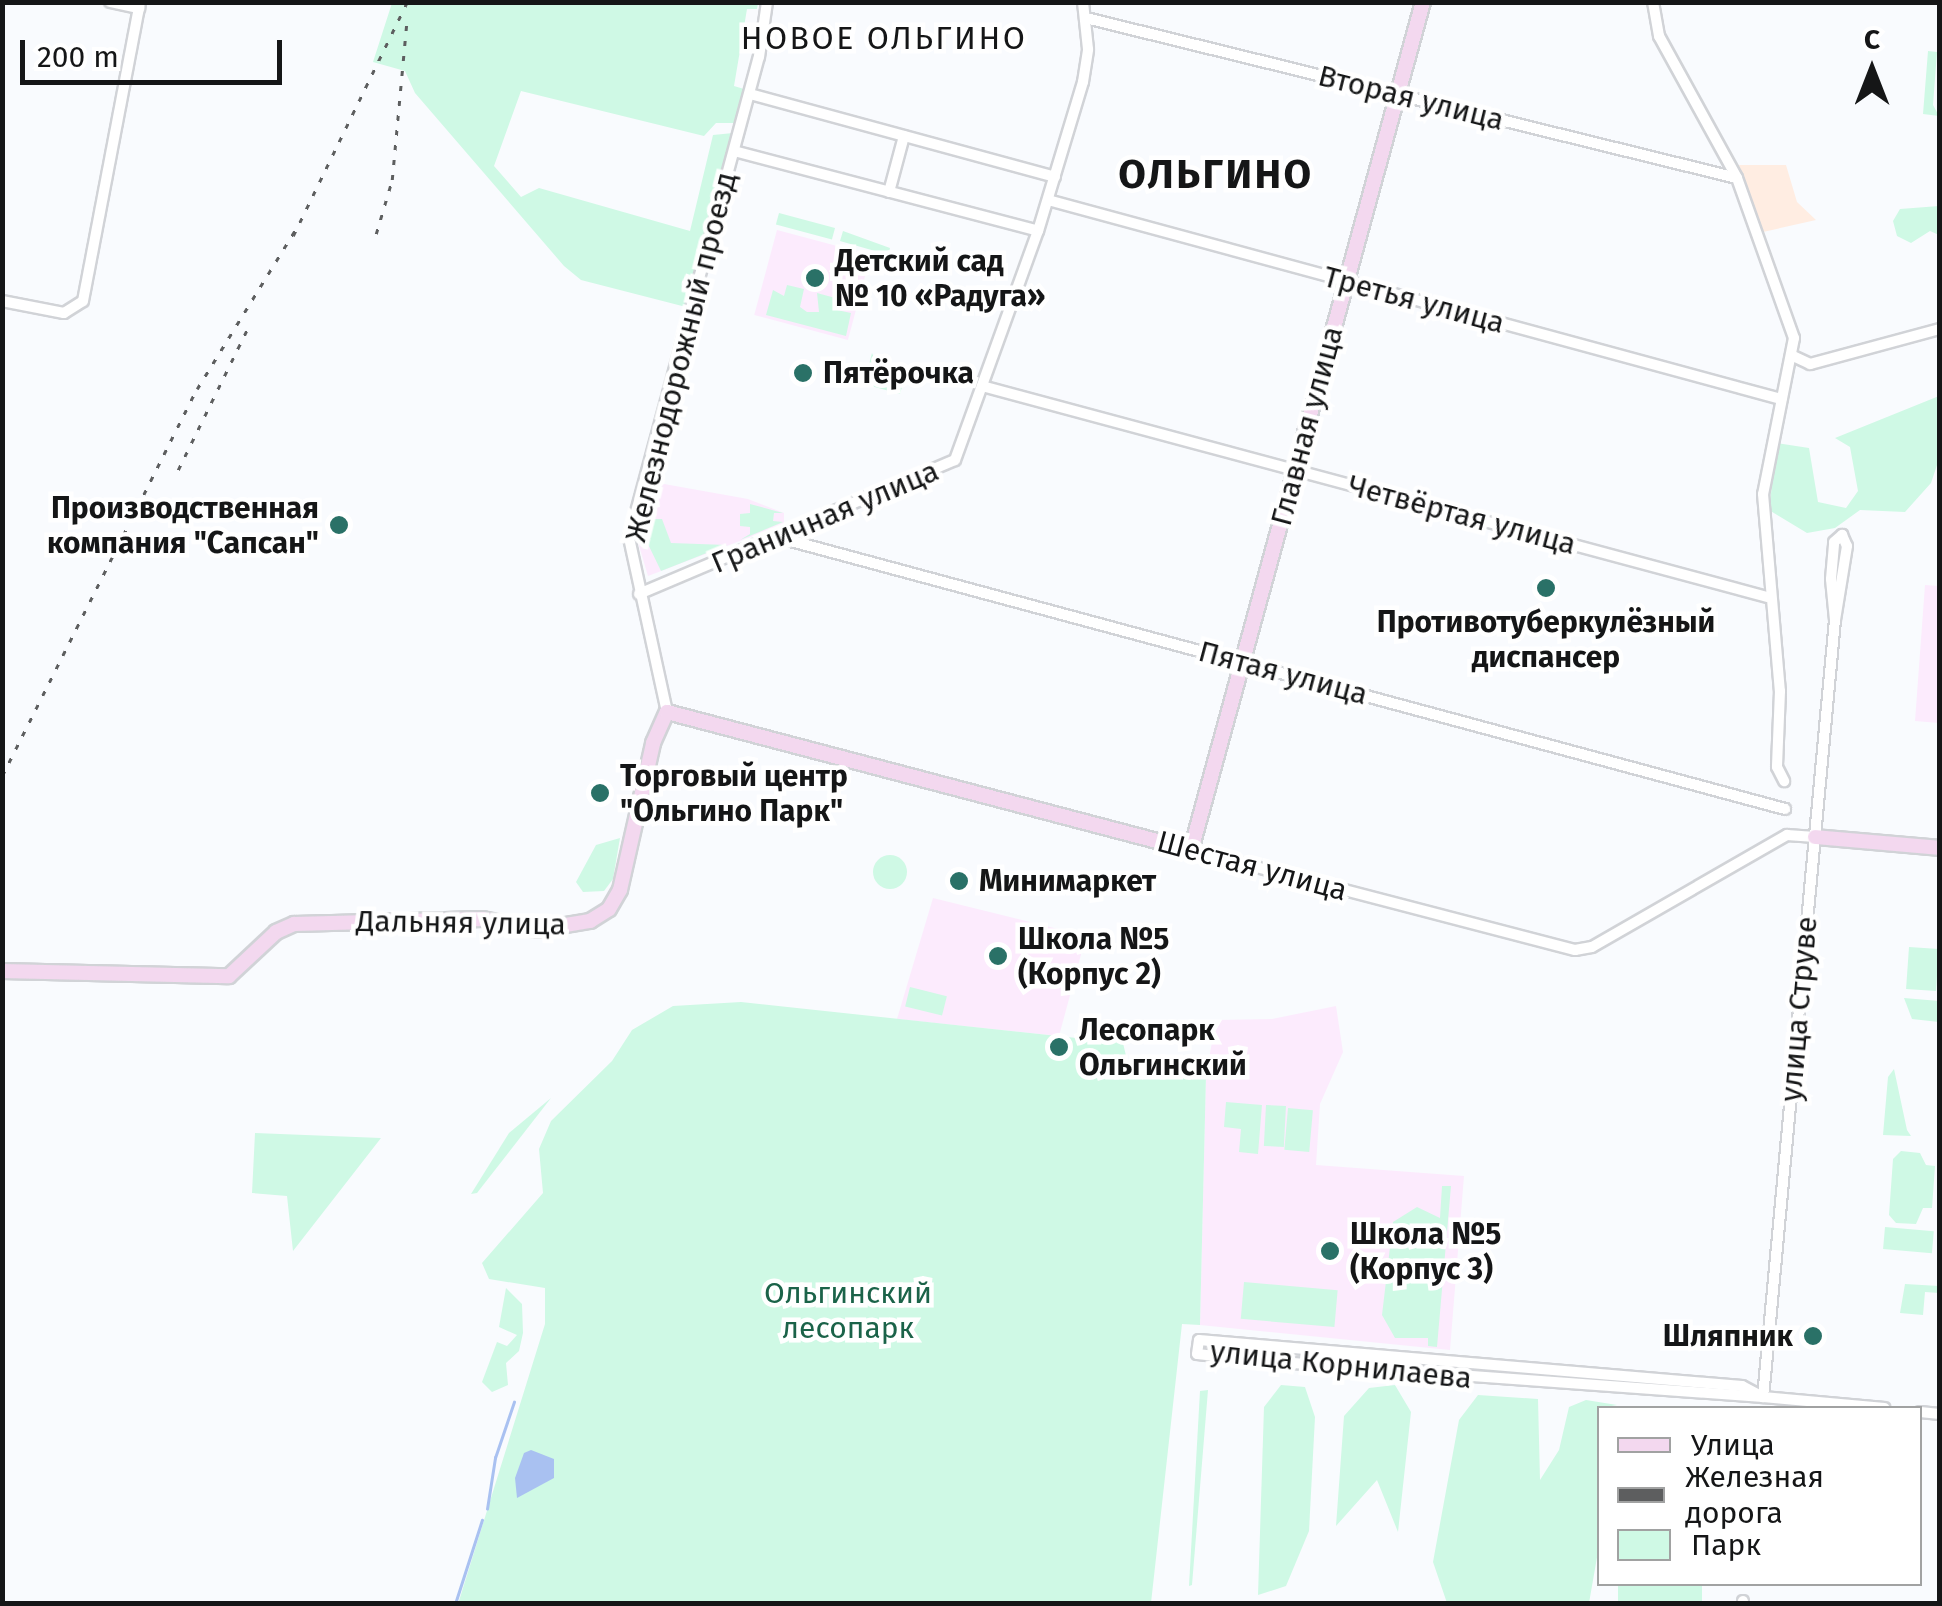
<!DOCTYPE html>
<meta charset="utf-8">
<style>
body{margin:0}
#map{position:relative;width:1942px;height:1606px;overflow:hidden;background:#f9fbfe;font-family:"Fira Sans",sans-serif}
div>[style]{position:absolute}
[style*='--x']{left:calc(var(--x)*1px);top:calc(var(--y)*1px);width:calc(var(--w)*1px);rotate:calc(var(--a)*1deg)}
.commercial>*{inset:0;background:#ffede2}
.education>*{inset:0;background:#fcebfd;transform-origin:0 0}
.green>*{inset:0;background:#cff9e5;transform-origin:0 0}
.round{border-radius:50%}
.water>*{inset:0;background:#a9c1f1}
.stream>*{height:2.5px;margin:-1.25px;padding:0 1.25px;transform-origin:1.25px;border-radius:1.25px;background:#a9c1f1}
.roads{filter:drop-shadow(2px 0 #d1d3d7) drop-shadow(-2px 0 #d1d3d7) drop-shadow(0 2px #d1d3d7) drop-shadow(0 -2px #d1d3d7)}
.street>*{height:10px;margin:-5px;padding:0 5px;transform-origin:5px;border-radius:5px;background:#fff}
.secondary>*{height:14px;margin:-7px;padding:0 7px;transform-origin:7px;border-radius:7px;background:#f3d8ef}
.rail>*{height:2.5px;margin-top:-1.25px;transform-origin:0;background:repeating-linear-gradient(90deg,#5d5e5f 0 5px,transparent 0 15px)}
.dots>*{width:28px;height:28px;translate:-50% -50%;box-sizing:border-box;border:5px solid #fff;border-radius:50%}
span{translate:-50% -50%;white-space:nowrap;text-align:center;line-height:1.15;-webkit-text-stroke:9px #fff;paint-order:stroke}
.street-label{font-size:30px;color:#151617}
.poi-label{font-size:30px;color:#151617;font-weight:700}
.left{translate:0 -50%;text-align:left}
.right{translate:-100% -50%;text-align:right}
.park-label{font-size:30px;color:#1b6349}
.neighbourhood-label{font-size:32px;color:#151617;letter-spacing:2.5px}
.district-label{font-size:40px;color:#151617;font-weight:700;letter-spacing:2.5px}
.frame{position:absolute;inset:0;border:5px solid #151617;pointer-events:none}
.legend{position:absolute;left:1597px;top:1406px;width:325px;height:180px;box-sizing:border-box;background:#fff;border:2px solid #a1a2a2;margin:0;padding:12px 18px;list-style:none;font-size:30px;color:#151617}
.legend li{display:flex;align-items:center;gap:20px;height:50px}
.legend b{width:50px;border:2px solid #a1a2a2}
.north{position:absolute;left:1822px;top:20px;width:100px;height:100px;-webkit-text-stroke:8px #fff;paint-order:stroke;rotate:0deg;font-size:28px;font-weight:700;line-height:40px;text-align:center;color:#151617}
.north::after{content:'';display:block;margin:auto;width:35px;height:45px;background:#151617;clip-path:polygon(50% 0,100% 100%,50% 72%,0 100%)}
.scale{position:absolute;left:20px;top:40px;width:262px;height:45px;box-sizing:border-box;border:5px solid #151617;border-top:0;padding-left:12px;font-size:30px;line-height:35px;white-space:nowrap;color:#151617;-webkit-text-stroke:8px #fff;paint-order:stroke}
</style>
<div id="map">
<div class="commercial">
<i style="clip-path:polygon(1739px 165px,1786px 165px,1797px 202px,1816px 220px,1763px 232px)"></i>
</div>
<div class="education">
<i style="left:777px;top:230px;width:97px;height:88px;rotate:15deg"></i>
<i style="clip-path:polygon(653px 482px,748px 499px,784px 513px,784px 524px,648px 576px,637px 539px)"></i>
<i style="clip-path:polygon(1925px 585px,1939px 586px,1939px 723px,1915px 721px)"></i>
<i style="clip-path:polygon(933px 898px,1086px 936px,1059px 1036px,897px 1019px)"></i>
<i style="clip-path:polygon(1336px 1006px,1343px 1052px,1320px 1104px,1316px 1165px,1464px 1176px,1450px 1350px,1200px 1325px,1206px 1075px,1216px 1020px,1272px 1019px)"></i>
</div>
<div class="green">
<i style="clip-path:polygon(392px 3px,758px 3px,757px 9px,747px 9px,734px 86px,744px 89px,735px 123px,716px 123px,704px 136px,521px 91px,494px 166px,521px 197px,539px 188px,690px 231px,713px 135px,733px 133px,686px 307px,581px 280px,564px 266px,415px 93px,405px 71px,373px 62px)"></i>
<i style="clip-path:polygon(1928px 51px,1937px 52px,1933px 105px,1939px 116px,1923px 114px)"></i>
<i style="clip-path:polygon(1939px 206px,1939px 235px,1930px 231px,1911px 243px,1897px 236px,1893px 221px,1900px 209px)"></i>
<i style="left:779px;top:213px;width:58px;height:12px;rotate:15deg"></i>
<i style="clip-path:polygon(843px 231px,890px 248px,885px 270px,872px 267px,875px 251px,840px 241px)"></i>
<i style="clip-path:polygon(787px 285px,804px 289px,800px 307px,807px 312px,819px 312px,817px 293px,839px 299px,837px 310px,851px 313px,846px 336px,766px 315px,773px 290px,784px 296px)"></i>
<i style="clip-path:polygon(872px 353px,882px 377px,905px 376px,900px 394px,864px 384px)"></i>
<i style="clip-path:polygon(1939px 396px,1939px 459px,1931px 483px,1905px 512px,1860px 510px,1835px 528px,1807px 533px,1769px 510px,1777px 443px,1809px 448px,1818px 502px,1846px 508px,1858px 491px,1850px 447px,1835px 438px)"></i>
<i style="clip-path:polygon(750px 504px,783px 513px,774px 513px,773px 521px,783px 522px,740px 540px,750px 534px,750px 527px,740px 526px,740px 514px,750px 513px)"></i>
<i style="clip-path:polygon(649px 519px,662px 519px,671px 543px,727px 545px,661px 571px,646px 540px)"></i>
<i style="clip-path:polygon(620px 838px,613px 879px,604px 891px,583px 892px,576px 882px,596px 845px)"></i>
<i class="round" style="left:873px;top:855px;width:34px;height:34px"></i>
<i style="left:1909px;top:947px;width:30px;height:42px;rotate:4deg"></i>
<i style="left:910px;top:987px;width:38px;height:20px;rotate:14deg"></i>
<i style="clip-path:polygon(1904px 998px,1939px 1001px,1939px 1022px,1912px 1019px)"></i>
<i style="clip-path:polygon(741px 1002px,1123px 1043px,1131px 1077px,1206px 1075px,1200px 1325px,1182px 1324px,1151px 1603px,458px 1604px,545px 1324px,545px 1288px,489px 1279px,482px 1263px,543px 1193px,539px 1149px,551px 1121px,612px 1061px,632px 1030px,673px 1006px)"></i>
<i style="clip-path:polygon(1894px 1069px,1907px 1130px,1911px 1136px,1883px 1135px,1888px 1077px)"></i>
<i style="clip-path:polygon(551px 1098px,477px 1193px,471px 1194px,509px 1133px)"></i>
<i style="clip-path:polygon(1226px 1102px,1262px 1105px,1258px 1154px,1239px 1152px,1241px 1129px,1224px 1127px)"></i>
<i style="left:1266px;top:1105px;width:20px;height:41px;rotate:3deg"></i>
<i style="left:1288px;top:1108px;width:25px;height:42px;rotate:5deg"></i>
<i style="clip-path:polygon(255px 1133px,381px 1138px,293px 1251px,287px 1196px,252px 1193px)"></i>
<i style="clip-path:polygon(1901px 1151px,1920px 1153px,1926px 1165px,1935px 1166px,1932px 1208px,1923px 1208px,1916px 1224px,1896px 1223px,1889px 1215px,1893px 1159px)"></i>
<i style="clip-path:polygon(1442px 1186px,1451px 1186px,1437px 1347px,1428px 1346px,1428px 1338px,1395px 1338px,1382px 1315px,1393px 1222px,1417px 1207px,1440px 1218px)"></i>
<i style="left:1885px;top:1227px;width:49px;height:22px;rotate:5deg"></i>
<i style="left:1244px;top:1282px;width:94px;height:37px;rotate:5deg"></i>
<i style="clip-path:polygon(1905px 1284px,1939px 1286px,1939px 1293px,1925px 1292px,1923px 1315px,1900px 1313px)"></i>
<i style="clip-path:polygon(506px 1288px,522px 1304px,523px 1333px,519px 1351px,506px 1363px,508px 1385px,492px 1392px,482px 1382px,497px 1342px,507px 1346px,517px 1335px,499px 1327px)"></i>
<i style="clip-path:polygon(1281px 1385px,1305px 1387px,1315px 1417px,1309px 1531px,1286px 1586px,1258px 1595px,1264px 1407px)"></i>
<i style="clip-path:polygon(1395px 1385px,1411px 1412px,1398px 1532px,1377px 1480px,1336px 1526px,1344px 1416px,1369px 1388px)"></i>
<i style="clip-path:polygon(1208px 1390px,1192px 1585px,1189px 1586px,1200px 1391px)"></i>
<i style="clip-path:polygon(1478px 1395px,1538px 1399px,1540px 1480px,1559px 1450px,1569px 1407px,1586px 1400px,1617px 1405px,1600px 1408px,1599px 1546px,1589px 1603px,1447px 1603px,1433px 1562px,1459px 1420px)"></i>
<i style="left:1618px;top:1584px;width:84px;height:20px"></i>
</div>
<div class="water">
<i style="clip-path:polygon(531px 1450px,554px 1459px,554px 1478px,517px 1498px,515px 1478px,524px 1453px)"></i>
</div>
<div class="stream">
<i style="--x:487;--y:1509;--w:52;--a:-81.1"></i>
<i style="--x:495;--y:1458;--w:59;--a:-71.3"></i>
<i style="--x:455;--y:1604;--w:88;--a:-72.2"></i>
</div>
<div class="roads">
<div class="street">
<i style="--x:110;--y:2;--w:30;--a:12"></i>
<i style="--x:1653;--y:2;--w:35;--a:80"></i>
<i style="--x:1659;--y:36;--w:162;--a:61.2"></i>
<i style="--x:1737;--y:178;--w:170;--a:70.4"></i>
<i style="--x:1794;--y:338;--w:159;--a:101.2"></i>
<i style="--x:1763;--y:494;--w:198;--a:85.1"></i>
<i style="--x:1780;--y:691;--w:76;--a:92.3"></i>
<i style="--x:1777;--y:767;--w:16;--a:63"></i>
<i style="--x:1086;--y:18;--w:670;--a:13.81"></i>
<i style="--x:750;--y:94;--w:316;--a:15.2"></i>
<i style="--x:734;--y:151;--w:314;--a:14.7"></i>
<i style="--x:889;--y:192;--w:58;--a:-75"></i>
<i style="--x:1048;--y:200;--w:760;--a:15.19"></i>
<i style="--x:2;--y:301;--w:63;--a:11"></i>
<i style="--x:64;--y:313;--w:22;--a:-32"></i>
<i style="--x:83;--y:301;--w:304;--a:-79.2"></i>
<i style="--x:1793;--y:356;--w:19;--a:25"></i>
<i style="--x:1810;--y:364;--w:135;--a:-15.1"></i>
<i style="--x:982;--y:386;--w:813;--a:15.04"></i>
<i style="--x:1842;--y:535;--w:12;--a:66"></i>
<i style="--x:1847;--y:546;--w:75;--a:99.2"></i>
<i style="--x:1835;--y:620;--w:41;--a:-95.6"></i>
<i style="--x:1831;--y:579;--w:37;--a:-85"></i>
<i style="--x:1834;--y:542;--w:11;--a:-41"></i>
<i style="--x:780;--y:538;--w:1041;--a:15.09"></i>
<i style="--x:639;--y:594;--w:343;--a:-23"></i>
<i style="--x:955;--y:460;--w:244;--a:-70.1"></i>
<i style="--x:1038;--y:231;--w:156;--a:-73.2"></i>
<i style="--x:1083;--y:82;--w:33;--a:-81"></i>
<i style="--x:1088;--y:49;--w:47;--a:-96.1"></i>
<i style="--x:1835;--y:620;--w:780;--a:95.29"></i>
<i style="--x:1763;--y:1397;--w:122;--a:5.2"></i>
<i style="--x:667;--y:712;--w:178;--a:-102.3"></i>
<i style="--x:629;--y:538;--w:498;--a:-74.9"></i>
<i style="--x:759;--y:57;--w:56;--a:-81.7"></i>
<i style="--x:1191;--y:850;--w:397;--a:14.6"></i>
<i style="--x:1575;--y:950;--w:17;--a:-10"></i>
<i style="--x:1592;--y:947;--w:225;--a:-29.9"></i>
<i style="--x:1787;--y:835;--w:28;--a:4"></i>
<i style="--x:1199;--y:1340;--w:545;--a:4.84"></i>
<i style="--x:1742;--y:1386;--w:24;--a:28"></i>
<i style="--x:1763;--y:1397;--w:513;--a:-175.87"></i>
<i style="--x:1251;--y:1360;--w:54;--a:-173.7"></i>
<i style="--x:1197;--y:1354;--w:14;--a:-82"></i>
<i style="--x:1920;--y:1412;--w:20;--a:6"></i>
<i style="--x:1743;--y:1604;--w:3;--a:-90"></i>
</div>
<div class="secondary">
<i style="--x:1815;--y:837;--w:125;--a:5"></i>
<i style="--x:2;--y:971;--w:227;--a:1.3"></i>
<i style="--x:229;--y:976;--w:64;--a:-43.1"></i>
<i style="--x:276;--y:932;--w:20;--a:-24"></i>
<i style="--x:294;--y:924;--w:189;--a:-1.5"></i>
<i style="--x:483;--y:919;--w:54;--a:11.7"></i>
<i style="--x:536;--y:930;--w:55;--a:-9.5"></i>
<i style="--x:590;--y:921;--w:22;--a:-32"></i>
<i style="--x:609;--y:909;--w:22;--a:-60"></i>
<i style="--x:620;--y:890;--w:151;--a:-77.3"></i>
<i style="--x:653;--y:743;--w:34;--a:-66"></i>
<i style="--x:667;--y:712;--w:542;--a:14.75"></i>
<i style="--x:1191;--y:850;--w:879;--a:-74.7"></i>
</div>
</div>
<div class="rail">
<i style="--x:376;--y:234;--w:56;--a:-73.5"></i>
<i style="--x:392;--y:180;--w:163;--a:-84.7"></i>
<i style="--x:293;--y:236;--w:260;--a:-64"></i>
<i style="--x:178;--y:470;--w:161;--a:-63.8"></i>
<i style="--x:2;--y:776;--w:433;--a:-63.3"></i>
<i style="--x:197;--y:389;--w:194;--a:-58.3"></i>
</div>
<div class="dots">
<i style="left:815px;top:278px;background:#2a7167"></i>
<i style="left:803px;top:373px;background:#2a7167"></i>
<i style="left:339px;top:525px;background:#2a7167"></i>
<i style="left:1546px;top:588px;background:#2a7167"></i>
<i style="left:600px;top:793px;background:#2a7167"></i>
<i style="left:959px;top:881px;background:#2a7167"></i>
<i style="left:998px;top:956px;background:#2a7167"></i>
<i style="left:1059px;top:1047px;background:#2a7167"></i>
<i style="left:1330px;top:1251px;background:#2a7167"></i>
<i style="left:1813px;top:1336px;background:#2a7167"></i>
</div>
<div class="street-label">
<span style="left:1411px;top:98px;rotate:14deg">Вторая улица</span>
<span style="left:1414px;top:300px;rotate:15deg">Третья улица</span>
<span style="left:681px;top:357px;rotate:-76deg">Железнодорожный проезд</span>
<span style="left:1307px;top:426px;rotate:-75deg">Главная улица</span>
<span style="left:1462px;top:515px;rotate:15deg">Четвёртая улица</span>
<span style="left:825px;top:517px;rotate:-23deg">Граничная улица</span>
<span style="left:1283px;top:673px;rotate:15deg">Пятая улица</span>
<span style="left:1252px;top:866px;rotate:15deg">Шестая улица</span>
<span style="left:461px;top:923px;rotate:1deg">Дальняя улица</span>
<span style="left:1799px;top:1009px;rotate:-85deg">улица Струве</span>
<span style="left:1341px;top:1365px;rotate:6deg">улица Корнилаева</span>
</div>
<div class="poi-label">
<span class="left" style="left:835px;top:278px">Детский сад<br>№ 10 «Радуга»</span>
<span class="left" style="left:823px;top:373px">Пятёрочка</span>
<span class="right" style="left:319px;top:525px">Производственная<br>компания "Сапсан"</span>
<span style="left:1546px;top:639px">Противотуберкулёзный<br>диспансер</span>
<span class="left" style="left:620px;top:793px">Торговый центр<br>"Ольгино Парк"</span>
<span class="left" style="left:979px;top:881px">Минимаркет</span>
<span class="left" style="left:1018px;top:956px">Школа №5<br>(Корпус 2)</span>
<span class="left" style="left:1079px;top:1047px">Лесопарк<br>Ольгинский</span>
<span class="left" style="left:1350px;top:1251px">Школа №5<br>(Корпус 3)</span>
<span class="right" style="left:1793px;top:1336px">Шляпник</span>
</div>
<div class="park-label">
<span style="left:848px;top:1310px">Ольгинский<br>лесопарк</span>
</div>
<div class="neighbourhood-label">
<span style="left:884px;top:38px">НОВОЕ ОЛЬГИНО</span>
</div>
<div class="district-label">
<span style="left:1216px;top:175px">ОЛЬГИНО</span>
</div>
<div class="frame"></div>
<ul class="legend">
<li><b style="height:12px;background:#f3d8ef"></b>Улица</li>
<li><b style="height:12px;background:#5d5e5f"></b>Железная дорога</li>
<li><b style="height:28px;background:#cff9e5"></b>Парк</li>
</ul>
<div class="north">С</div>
<div class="scale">200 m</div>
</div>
